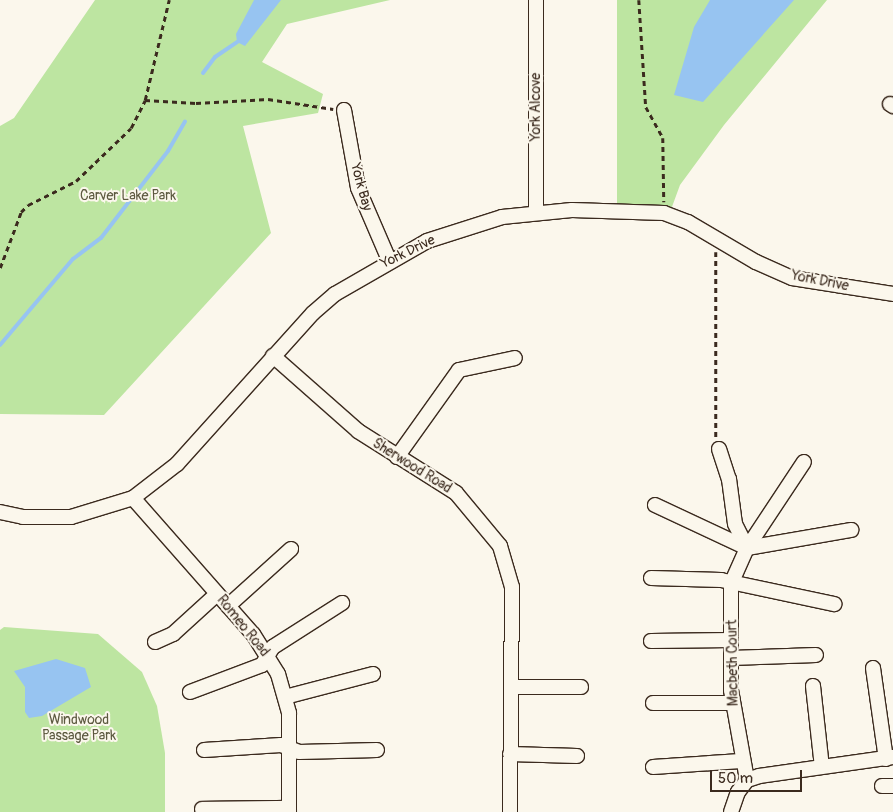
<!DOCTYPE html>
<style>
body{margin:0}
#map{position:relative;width:893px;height:812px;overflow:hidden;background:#fbf7ec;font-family:Pangolin,sans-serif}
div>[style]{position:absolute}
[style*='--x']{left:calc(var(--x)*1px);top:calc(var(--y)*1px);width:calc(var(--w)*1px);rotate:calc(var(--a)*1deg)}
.green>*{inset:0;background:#bde5a1}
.water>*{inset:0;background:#97c4f1}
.stream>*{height:4px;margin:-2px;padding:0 2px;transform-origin:2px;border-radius:2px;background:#97c4f1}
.path>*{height:2.5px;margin-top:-1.25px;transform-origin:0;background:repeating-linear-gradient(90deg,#3b2a1e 0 5px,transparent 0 9px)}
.roads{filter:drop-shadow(1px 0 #3b2a1e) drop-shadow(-1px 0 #3b2a1e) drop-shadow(0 1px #3b2a1e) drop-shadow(0 -1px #3b2a1e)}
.minor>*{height:14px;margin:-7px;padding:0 7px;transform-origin:7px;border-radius:7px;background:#fbf7ec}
span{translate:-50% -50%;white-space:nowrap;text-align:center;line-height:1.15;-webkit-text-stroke:4px #fbf7ec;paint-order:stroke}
.street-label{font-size:14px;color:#3b2a1e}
.park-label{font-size:14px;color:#5c593f}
.scale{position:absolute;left:710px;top:770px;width:92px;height:22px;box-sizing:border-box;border:2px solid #3b2a1e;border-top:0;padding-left:6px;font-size:15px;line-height:18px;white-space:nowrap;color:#3b2a1e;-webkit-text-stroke:4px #fbf7ec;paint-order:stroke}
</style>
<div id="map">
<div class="green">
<i style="clip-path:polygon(95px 0,390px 0,287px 24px,262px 62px,323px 94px,318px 113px,243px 126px,271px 233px,104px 415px,0 414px,0 126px,14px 118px)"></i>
<i style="clip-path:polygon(617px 0,827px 0,724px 125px,680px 185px,669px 215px,617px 209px)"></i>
<i style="clip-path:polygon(4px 627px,98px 634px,142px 672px,157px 706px,165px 753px,165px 812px,0 812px,0 630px)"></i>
</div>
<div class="water">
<i style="clip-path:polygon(254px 0,281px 0,245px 46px,237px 42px,236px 34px)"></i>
<i style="clip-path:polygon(710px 0,794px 0,703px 102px,674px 95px,694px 27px)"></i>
<i style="clip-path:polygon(56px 659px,85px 668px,91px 687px,42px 716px,29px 718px,25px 712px,25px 687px,14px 671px)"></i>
</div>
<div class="stream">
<i style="--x:203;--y:73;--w:20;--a:-53"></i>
<i style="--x:215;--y:57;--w:27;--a:-34"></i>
<i style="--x:0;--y:345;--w:113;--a:-49.7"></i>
<i style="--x:73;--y:259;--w:35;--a:-37"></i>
<i style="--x:101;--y:238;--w:110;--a:-52.4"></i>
<i style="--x:168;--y:151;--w:34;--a:-60"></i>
</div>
<div class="path">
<i style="--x:639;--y:0;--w:107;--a:86.3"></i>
<i style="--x:646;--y:107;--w:35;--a:61"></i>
<i style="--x:663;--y:138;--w:64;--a:89.1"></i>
<i style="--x:145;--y:100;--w:51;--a:3.4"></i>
<i style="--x:196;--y:103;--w:72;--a:-3.2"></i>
<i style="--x:268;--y:99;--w:66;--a:8.7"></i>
<i style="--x:716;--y:252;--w:186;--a:90"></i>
<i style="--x:0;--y:268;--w:60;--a:-69.4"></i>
<i style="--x:21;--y:212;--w:10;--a:-45"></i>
<i style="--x:28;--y:205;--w:54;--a:-26.6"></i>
<i style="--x:76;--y:181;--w:76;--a:-43.9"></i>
<i style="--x:131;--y:128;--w:31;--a:-63"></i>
<i style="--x:145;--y:100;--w:103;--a:-76.5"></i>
</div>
<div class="roads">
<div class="minor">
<i style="--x:890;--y:104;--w:4;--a:34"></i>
<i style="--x:344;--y:110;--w:79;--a:79.8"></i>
<i style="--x:358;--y:188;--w:78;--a:66.7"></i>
<i style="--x:536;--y:213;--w:213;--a:-90"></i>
<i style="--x:273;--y:356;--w:113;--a:41.4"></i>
<i style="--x:358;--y:431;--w:116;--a:32.3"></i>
<i style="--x:456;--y:493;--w:69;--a:50.3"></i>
<i style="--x:500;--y:546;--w:43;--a:73.7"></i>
<i style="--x:512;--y:587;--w:225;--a:90.5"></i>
<i style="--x:719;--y:449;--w:32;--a:72"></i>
<i style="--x:729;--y:479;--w:45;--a:82.4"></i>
<i style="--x:735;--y:524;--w:27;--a:63"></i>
<i style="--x:747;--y:548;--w:103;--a:-56.5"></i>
<i style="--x:397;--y:457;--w:107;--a:-54.5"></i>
<i style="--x:459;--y:370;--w:57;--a:-12.1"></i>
<i style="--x:133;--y:498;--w:181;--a:48.6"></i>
<i style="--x:253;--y:634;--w:47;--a:58"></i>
<i style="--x:278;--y:674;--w:41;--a:74.2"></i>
<i style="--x:289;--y:713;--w:99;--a:90"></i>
<i style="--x:655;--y:505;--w:102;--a:25.1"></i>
<i style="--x:747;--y:548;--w:106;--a:-9.8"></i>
<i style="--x:0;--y:512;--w:24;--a:12"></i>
<i style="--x:23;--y:517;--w:48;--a:0"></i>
<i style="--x:71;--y:517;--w:65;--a:-17"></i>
<i style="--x:133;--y:498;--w:56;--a:-37.7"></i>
<i style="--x:177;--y:464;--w:203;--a:-48"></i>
<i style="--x:313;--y:313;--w:29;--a:-41"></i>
<i style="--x:335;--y:294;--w:106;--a:-29.9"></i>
<i style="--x:427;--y:241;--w:79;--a:-17.7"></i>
<i style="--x:502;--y:217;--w:70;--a:-5.7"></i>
<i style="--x:572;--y:210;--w:92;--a:1.9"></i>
<i style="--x:664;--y:213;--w:26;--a:21"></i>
<i style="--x:688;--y:222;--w:79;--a:30.5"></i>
<i style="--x:756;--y:262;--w:39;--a:24"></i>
<i style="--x:792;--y:278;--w:102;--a:9"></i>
<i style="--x:747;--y:548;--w:39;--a:114"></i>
<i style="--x:731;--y:584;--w:106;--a:90"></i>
<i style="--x:731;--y:690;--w:91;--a:79.9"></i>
<i style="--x:651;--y:578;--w:70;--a:1.6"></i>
<i style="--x:721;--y:580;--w:116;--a:12"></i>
<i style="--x:228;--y:606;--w:85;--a:-42.1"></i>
<i style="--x:651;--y:641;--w:80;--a:-0.7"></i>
<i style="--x:155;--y:642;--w:20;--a:-24"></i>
<i style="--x:173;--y:634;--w:59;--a:-42.3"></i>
<i style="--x:731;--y:658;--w:85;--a:-2"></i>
<i style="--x:873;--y:668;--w:92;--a:81.9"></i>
<i style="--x:813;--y:686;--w:81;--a:83.7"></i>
<i style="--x:511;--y:687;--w:70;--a:0"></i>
<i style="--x:190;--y:692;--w:77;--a:-20.6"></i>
<i style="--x:262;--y:665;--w:21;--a:-59"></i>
<i style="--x:273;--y:647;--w:82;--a:-32.5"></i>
<i style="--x:285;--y:697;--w:91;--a:-14.6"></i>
<i style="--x:653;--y:703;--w:80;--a:0"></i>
<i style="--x:204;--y:750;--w:77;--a:-3.7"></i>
<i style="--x:281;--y:745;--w:19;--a:21"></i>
<i style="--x:299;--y:752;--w:78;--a:-1.5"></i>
<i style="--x:510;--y:754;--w:67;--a:1.7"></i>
<i style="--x:653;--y:767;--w:88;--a:-3.9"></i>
<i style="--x:882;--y:786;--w:11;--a:0"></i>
<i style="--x:202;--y:809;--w:87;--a:-0.7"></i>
<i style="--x:731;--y:812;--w:21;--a:-71"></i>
<i style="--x:738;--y:792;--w:15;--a:-53"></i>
<i style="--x:747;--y:780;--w:13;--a:-18"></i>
<i style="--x:759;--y:776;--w:135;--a:-8.1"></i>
</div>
</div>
<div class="street-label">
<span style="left:536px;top:107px;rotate:-90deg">York Alcove</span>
<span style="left:361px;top:187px;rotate:75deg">York Bay</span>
<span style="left:408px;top:252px;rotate:-26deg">York Drive</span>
<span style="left:820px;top:281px;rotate:11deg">York Drive</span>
<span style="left:412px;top:466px;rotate:32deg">Sherwood Road</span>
<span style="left:243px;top:626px;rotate:51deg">Romeo Road</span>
<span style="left:733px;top:663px;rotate:-91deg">Macbeth Court</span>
</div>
<div class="park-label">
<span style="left:128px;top:196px">Carver Lake Park</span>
<span style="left:79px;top:728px">Windwood<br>Passage Park</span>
</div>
<div class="scale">50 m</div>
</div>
